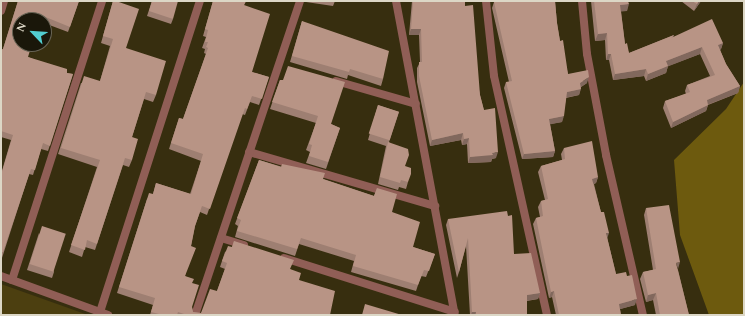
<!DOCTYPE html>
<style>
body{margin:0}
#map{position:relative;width:745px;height:316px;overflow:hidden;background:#372e0f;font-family:Spectral,serif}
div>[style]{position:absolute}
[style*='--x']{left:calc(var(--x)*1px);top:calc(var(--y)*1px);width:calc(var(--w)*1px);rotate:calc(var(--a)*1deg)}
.green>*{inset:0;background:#4c3f10}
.forest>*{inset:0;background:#6d5a0e}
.minor>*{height:8px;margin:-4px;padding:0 4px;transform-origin:4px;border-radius:4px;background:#905e56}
.tertiary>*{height:8px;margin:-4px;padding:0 4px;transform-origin:4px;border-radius:4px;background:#905e56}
.wall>*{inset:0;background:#9e7f72}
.shaded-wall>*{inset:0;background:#81685d}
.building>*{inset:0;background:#b89485;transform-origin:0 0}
span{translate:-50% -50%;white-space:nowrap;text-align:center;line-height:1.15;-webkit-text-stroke:4px #1a170a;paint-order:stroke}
.frame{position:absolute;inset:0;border:2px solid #dcd7c6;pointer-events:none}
.north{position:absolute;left:12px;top:12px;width:40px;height:40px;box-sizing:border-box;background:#1a170a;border:1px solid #686455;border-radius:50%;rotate:295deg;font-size:11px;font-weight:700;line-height:16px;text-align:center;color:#dcd7c6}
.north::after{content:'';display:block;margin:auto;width:14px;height:18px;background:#52cdd0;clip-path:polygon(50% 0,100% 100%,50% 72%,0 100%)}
</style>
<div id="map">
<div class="green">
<i style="clip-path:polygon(1px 284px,88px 315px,1px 315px)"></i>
</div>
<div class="forest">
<i style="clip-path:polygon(744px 82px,744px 315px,709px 315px,680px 235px,674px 160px,726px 109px)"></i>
</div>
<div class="minor">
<i style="--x:396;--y:1;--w:319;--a:79.4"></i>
<i style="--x:486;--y:1;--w:75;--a:83.9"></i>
<i style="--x:494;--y:76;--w:245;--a:77.5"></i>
<i style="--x:1;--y:11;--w:10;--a:-73"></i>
<i style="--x:336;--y:81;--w:83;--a:16"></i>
<i style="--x:249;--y:152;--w:194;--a:16.2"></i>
<i style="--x:221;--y:238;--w:24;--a:17"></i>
<i style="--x:284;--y:258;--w:179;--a:17.5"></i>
<i style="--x:1;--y:276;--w:114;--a:20"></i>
<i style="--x:12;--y:280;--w:293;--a:-72.1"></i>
<i style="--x:100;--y:312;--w:327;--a:-72.2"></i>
<i style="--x:195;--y:315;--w:331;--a:-71.5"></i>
</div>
<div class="tertiary">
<i style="--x:582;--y:1;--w:53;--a:84.6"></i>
<i style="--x:587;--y:54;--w:103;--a:79.3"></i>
<i style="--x:606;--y:155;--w:164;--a:77"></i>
</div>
<div class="wall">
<i style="clip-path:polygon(18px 1px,79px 1px,68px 32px,44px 23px,44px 20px,20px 20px,28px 57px,67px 73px,73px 74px,48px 151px,41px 149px,33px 175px,29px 174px,2px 258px,1px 257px,1px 174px,11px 140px,1px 137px,1px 50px,3px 49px)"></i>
<i style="clip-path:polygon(113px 1px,126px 48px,156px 95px,153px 102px,144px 99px,132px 137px,132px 160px,129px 167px,123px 165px,95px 250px,85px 247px,82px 257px,69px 252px,97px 167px,58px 154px,81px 83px,100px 81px,110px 46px,101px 43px)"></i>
<i style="clip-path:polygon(152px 1px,173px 19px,171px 24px,147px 16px)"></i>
<i style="clip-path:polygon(213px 1px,246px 1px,244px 5px,252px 72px,269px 77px,259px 105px,250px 102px,245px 115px,242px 114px,207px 215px,200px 212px,195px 226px,185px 276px,192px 283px,192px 307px,193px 312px,201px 313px,217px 291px,225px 269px,220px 267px,225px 252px,232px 247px,234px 241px,290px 269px,299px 280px,330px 315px,150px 315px,153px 305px,117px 293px,147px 199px,153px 194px,156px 183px,190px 194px,201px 161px,169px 149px,179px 118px,183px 119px,206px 54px,204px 53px,205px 49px,202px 48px,206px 37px,203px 36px)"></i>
<i style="clip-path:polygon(307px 1px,335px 1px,333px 6px,306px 2px)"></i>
<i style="clip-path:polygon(412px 1px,461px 1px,480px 95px,496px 158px,492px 159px,491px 162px,468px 163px,467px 144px,462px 145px,461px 140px,430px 146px,417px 82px,417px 68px,420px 62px,419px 35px,409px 35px)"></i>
<i style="clip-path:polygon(496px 1px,555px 1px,557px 23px,560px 41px,568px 74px,587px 83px,581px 87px,579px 95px,566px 98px,562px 122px,550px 124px,555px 151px,553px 157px,522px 159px,504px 88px,506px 82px,509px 82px,492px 8px,494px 2px)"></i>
<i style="clip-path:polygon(591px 1px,628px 1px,627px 11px,621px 11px,625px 44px,629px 53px,674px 35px,673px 38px,723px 43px,721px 49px,720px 50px,726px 64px,740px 86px,738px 93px,708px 105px,706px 111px,671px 128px,663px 108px,665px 101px,686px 94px,685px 91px,687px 85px,710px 76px,700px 54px,668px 66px,666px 73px,646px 81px,644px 76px,613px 80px,609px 60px,606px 60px,605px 40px,595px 41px)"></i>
<i style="clip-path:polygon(681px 1px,701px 1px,694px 11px)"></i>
<i style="clip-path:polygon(302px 21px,383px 79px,381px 86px,348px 75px,347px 79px,290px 62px)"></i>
<i style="clip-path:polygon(280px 80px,331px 124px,340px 128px,326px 169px,306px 163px,310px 152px,306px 150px,316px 123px,270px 109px)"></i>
<i style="clip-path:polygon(378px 105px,399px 112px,389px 142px,405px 166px,408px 182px,406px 189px,399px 187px,398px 190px,378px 184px,386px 146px,368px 140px)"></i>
<i style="clip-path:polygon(564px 148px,598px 177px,596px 183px,594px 184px,616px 274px,635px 305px,620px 309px,621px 315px,556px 315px,552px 297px,549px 298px,533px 224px,536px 218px,540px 217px,538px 207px,541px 201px,545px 200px,538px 172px,541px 166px,562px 160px,561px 154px)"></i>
<i style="clip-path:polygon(259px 160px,323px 179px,374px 196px,377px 188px,392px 212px,413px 247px,435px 254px,426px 277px,421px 276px,416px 291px,351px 272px,354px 261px,299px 244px,295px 256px,235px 237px,238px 226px,235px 224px)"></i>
<i style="clip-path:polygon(646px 208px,678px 270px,689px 315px,656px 315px,653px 300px,646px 302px,640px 279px,643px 272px,653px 270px,644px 215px)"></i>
<i style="clip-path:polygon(448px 219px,514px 254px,540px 293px,538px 299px,527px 301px,527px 315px,470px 315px,466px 246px,459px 272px,457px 278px,446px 225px)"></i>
<i style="clip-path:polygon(39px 233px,54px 272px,52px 278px,27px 270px)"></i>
</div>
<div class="shaded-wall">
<i style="clip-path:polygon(699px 1px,701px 1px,694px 11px,697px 4px)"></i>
<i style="clip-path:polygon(629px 4px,627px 11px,617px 12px,620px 5px)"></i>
<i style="clip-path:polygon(411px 29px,421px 29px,419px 35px,409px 35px)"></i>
<i style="clip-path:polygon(607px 33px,605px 40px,595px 41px,598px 34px)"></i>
<i style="clip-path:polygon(723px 43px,721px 49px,716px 52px,718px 45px)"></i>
<i style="clip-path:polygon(702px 47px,700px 54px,664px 68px,666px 61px)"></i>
<i style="clip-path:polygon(608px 54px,611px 54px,609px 60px,606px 60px)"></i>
<i style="clip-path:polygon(668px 66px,666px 73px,646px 81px,648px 74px)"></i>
<i style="clip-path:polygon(646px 69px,644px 76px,613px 80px,615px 74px)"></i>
<i style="clip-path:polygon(589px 77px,587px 83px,578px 89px,580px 83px)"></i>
<i style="clip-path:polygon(740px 86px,738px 93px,704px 106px,707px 100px)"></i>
<i style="clip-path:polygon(581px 89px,579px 95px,564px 98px,567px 92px)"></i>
<i style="clip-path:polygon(708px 105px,706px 111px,671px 128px,673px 122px)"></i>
<i style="clip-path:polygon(564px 116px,562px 122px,547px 125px,549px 119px)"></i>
<i style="clip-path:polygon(463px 133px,461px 140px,430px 146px,432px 140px)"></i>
<i style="clip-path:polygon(469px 138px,467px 144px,462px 145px,464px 139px)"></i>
<i style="clip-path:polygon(555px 151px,553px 157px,522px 159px,524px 154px)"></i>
<i style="clip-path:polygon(498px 152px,496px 158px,492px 159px,491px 162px,468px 163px,470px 157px,492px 153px)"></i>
<i style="clip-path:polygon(598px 177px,596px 183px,590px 185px,592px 179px)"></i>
<i style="clip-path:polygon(606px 233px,609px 233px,607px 239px)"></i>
<i style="clip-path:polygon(680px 262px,678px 269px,676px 263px)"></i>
<i style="clip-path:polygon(554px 291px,552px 297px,549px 298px,551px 292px)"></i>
<i style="clip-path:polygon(540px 293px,538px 299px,524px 301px,527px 295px)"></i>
<i style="clip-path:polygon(656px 293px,653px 300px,646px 302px,648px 295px)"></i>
<i style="clip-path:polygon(637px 299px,635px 305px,617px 310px,619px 304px)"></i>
<i style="clip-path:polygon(472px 312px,476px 312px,475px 315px,471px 315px)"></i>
</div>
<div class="building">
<i style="clip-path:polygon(18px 1px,79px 1px,70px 27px,43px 16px,42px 20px,20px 20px,20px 44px,32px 44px,28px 57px,67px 69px,67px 73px,73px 74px,50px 146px,43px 143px,35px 170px,31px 169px,3px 252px,1px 252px,1px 175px,13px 135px,1px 131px,1px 50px,3px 49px)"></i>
<i style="clip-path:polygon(113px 1px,116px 1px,139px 9px,126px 48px,166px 61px,156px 95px,146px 92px,132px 137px,138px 139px,132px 160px,125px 158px,97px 244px,87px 240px,85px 250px,71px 245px,100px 160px,61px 148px,84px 76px,100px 81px,113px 39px,103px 36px)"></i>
<i style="clip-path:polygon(152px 1px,178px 1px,173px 19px,149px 11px)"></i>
<i style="clip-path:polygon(213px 1px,246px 1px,244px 5px,270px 14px,252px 72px,269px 77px,262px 99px,252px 96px,247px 109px,245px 108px,210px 209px,202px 206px,195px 226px,191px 246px,196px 248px,185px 276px,194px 279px,192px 283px,199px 285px,192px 307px,193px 312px,201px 313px,210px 289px,217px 291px,227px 263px,222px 261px,228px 246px,232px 247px,234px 241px,294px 260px,290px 269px,301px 273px,299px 280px,335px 291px,330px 315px,187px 315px,178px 312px,177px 315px,163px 315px,151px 312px,155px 298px,119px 287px,149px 193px,153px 194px,156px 183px,191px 194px,203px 154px,171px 143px,179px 118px,183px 119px,208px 48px,206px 47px,208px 42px,205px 42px,208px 30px,205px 29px)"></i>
<i style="clip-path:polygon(413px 1px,465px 1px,465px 6px,473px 5px,480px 95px,484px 110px,495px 108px,498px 152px,492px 153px,493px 155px,470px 157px,469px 138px,464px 139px,463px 133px,432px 140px,419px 76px,419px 62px,422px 62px,421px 29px,411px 29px)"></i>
<i style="clip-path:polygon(498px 1px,555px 1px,557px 23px,560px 41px,563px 40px,568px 74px,588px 70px,589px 77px,580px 83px,581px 89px,567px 92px,564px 116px,549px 119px,555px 151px,524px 154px,506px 82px,512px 81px,494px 2px)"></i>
<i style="clip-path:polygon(594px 1px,628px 1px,629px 4px,620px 5px,625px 44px,627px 43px,629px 53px,674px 35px,671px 38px,712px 19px,723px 43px,718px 45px,726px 64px,740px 86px,707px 100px,708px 105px,673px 122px,665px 101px,690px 92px,687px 85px,715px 75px,702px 47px,666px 61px,668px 66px,648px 74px,646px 69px,615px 74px,611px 54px,608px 54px,607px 33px,598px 34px)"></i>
<i style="clip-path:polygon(692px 1px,699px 1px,697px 4px)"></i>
<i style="clip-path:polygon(302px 21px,389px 51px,383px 79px,350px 69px,349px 72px,292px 56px)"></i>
<i style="clip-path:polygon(288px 66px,345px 82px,331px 124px,340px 128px,328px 162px,309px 156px,312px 145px,309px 144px,318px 116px,272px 102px,280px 80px,283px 80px)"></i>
<i style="left:378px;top:105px;width:22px;height:30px;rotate:18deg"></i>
<i style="clip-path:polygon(592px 141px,598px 177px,592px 179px,601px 212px,604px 212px,609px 233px,606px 233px,616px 274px,626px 272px,627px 276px,632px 275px,637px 299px,619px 304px,621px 315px,559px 315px,554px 291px,551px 292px,536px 218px,543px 216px,541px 201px,548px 199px,541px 166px,565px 159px,564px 148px)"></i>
<i style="clip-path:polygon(388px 142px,408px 149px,409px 155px,405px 166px,411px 168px,411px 174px,408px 182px,401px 180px,400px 183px,380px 177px)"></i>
<i style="clip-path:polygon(259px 160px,281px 167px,282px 164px,325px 173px,323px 179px,374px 196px,377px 188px,397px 194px,392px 212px,420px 222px,413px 247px,435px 254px,429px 271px,424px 270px,418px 285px,353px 266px,356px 255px,301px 238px,297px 249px,237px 231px,241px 220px,237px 218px)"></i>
<i style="clip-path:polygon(669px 205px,680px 262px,676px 263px,689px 315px,660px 315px,656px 293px,648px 295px,643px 272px,656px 269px,646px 208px)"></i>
<i style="clip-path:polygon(507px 211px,508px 216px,512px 215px,514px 254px,531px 253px,540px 293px,527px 295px,527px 315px,476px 315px,476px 312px,472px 312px,468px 238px,459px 272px,448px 219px)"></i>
<i style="left:42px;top:226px;width:25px;height:40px;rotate:18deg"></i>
<i style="clip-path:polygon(365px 304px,402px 315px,362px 315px)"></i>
</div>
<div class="frame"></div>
<div class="north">N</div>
</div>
